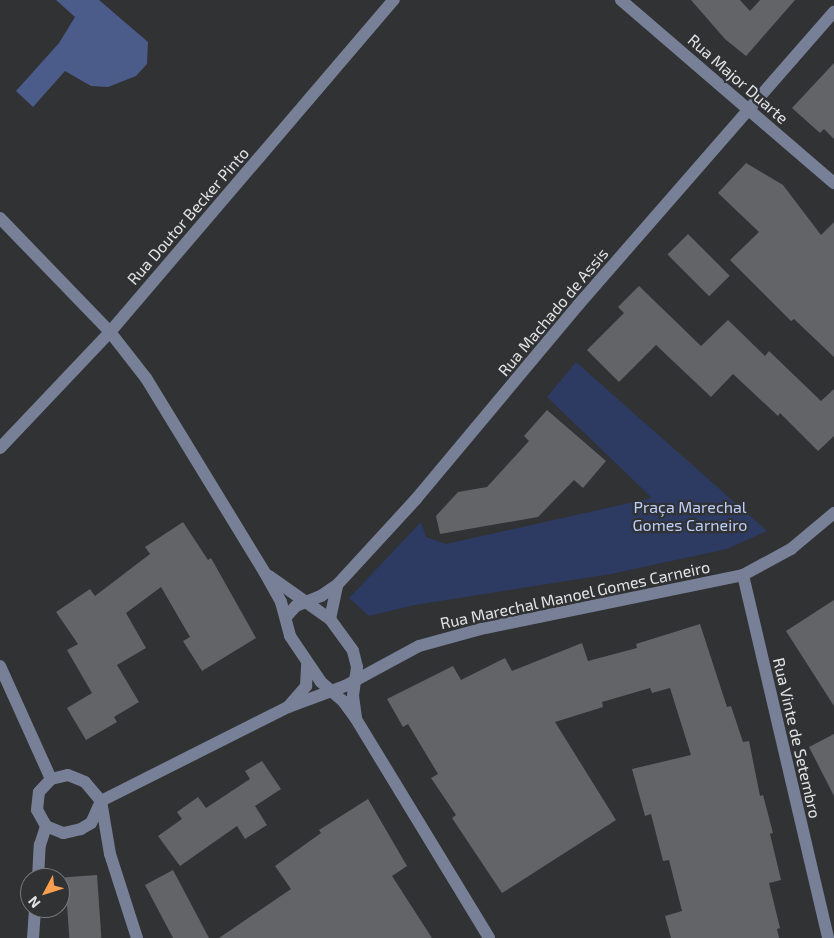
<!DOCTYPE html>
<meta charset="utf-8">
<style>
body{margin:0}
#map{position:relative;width:834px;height:938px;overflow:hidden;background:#303234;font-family:"Exo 2",sans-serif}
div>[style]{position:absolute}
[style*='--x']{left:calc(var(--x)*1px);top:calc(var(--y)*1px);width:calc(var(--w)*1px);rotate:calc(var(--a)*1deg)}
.green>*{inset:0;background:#2d3a62}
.forest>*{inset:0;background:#4c5c8a}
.building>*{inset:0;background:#636467;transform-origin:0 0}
.minor>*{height:12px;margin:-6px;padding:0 6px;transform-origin:6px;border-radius:6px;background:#788097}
span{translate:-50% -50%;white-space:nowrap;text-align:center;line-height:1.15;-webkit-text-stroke:4.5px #303234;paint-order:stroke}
.street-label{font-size:16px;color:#e4e4e6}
.park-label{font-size:16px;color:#bdcefa}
.north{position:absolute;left:20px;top:868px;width:50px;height:50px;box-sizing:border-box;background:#303234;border:1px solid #78797b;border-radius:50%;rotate:230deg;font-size:14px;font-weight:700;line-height:20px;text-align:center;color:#e4e4e6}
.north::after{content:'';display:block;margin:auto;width:18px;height:22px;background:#fa9f4f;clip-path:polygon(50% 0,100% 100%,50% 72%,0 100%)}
</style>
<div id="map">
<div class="green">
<i style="clip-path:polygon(576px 362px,767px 531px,727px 549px,611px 574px,415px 605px,369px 616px,349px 598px,421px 522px,426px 537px,446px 544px,652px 498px,547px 397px)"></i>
</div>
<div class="forest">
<i style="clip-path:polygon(56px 0,99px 0,148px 42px,147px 64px,136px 76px,108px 87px,91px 86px,65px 71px,33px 107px,16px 91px,59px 43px,75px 17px)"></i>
</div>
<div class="building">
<i style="clip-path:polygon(691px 0,740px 0,750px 11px,760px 0,795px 0,746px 56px,725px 39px)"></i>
<i style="clip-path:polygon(834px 63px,834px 139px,824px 129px,820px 133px,792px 108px)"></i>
<i style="clip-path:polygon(746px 163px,783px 185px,821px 235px,834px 222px,834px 357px,794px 319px,791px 321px,730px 260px,759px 232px,718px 193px)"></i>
<i style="left:688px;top:234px;width:59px;height:29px;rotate:45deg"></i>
<i style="clip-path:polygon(639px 286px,701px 346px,728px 320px,765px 356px,769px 351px,821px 401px,834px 389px,834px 436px,818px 451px,780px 413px,778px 416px,733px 374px,711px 397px,656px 345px,619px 382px,587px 350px,624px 313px,618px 307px)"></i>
<i style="clip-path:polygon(547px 410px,606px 461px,583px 488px,574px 480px,538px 517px,440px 534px,436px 516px,458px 492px,487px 487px,529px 441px,524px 436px)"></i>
<i style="clip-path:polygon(183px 522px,208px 560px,211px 558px,256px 638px,202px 671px,183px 641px,190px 637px,161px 587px,126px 613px,146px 648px,117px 665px,139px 702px,114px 717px,117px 722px,86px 740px,67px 708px,92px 693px,67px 650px,78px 644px,56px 612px,90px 589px,95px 596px,150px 554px,145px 547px)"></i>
<i style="clip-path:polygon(834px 600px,834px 706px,786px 631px)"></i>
<i style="clip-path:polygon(700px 624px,727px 707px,731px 706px,743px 742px,749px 741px,760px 796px,763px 795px,773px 833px,770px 834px,781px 880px,769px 883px,780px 928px,777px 929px,779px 938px,671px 938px,665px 916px,682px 911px,669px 860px,663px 861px,651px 814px,645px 816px,632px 769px,691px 755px,670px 688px,652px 693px,650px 688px,602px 702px,603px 707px,555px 722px,616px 820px,502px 893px,452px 818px,456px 815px,431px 778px,438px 774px,408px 724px,403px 727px,387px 699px,453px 666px,461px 680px,505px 658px,512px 671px,582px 643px,588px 661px,637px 648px,636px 644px)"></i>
<i style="clip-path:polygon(834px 734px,834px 796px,809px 747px)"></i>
<i style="clip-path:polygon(262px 761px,281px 789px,255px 806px,267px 825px,245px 839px,237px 826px,180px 866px,158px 836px,182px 819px,177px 812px,198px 797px,206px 808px,250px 779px,245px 771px)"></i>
<i style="clip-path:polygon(368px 799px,407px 866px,392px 876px,432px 938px,219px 938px,291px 889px,275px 866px,321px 833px,319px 830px)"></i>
<i style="clip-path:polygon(173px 870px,209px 938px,173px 938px,145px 885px)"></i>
<i style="left:97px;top:875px;width:63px;height:32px;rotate:86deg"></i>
</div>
<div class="minor">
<i style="--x:621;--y:0;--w:281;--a:40.7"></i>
<i style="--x:0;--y:218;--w:158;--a:46"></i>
<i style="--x:110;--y:332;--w:58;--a:52"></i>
<i style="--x:146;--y:378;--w:228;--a:58.6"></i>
<i style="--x:265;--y:573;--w:33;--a:61"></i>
<i style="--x:281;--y:602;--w:35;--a:75"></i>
<i style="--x:290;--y:636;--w:55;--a:56"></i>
<i style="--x:321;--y:682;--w:29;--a:41"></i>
<i style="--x:343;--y:701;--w:22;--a:54"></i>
<i style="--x:356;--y:719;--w:256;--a:58.7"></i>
<i style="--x:0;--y:448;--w:160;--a:-46.5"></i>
<i style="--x:110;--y:332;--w:437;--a:-49.5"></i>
<i style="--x:743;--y:575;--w:373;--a:76.8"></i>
<i style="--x:269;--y:576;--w:75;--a:35.2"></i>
<i style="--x:330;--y:619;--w:39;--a:54"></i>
<i style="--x:353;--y:651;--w:16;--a:76"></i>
<i style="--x:357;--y:667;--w:29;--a:98"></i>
<i style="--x:353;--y:696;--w:22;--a:82"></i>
<i style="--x:286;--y:617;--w:15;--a:-48"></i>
<i style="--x:296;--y:606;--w:27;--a:-22"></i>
<i style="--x:321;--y:596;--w:19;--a:-35"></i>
<i style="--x:337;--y:585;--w:117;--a:-47.4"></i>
<i style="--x:416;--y:499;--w:254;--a:-50.1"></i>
<i style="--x:579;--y:304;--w:388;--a:-48.9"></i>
<i style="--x:330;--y:619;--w:35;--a:-78"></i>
<i style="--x:0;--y:666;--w:124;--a:65.7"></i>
<i style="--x:288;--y:707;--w:28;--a:-49"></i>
<i style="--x:306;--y:686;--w:21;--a:-87"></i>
<i style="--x:68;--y:775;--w:18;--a:22"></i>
<i style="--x:85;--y:782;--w:25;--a:50"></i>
<i style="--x:101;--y:801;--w:24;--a:114"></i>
<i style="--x:91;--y:823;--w:12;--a:149"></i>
<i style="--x:81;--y:829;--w:18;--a:167"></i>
<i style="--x:63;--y:833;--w:18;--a:-158"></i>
<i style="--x:46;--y:826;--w:18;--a:-119"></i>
<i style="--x:37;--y:810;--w:18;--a:-84"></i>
<i style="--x:39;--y:792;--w:18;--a:-47"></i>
<i style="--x:51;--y:779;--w:17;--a:-13"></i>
<i style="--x:38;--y:878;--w:33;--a:-87"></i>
<i style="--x:40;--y:845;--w:20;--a:-72"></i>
<i style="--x:33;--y:938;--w:30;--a:-86"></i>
<i style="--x:137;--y:938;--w:88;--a:-107.8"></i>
<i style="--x:110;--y:854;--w:54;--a:-99.6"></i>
<i style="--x:101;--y:801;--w:209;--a:-26.7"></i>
<i style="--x:288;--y:707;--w:61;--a:-20.2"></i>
<i style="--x:345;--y:686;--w:84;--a:-28.4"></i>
<i style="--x:419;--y:646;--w:68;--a:-15.3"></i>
<i style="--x:485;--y:628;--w:263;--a:-11.6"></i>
<i style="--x:743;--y:575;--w:55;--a:-28.4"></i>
<i style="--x:791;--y:549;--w:56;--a:-39.9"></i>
</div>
<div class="street-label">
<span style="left:738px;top:79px;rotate:41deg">Rua Major Duarte</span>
<span style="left:188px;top:216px;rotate:-49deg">Rua Doutor Becker Pinto</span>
<span style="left:553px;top:312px;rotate:-50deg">Rua Machado de Assis</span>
<span style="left:575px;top:595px;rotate:-12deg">Rua Marechal Manoel Gomes Carneiro</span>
<span style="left:797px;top:738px;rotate:77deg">Rua Vinte de Setembro</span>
</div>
<div class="park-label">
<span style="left:690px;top:516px">Praça Marechal<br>Gomes Carneiro</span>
</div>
<div class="north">N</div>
</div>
